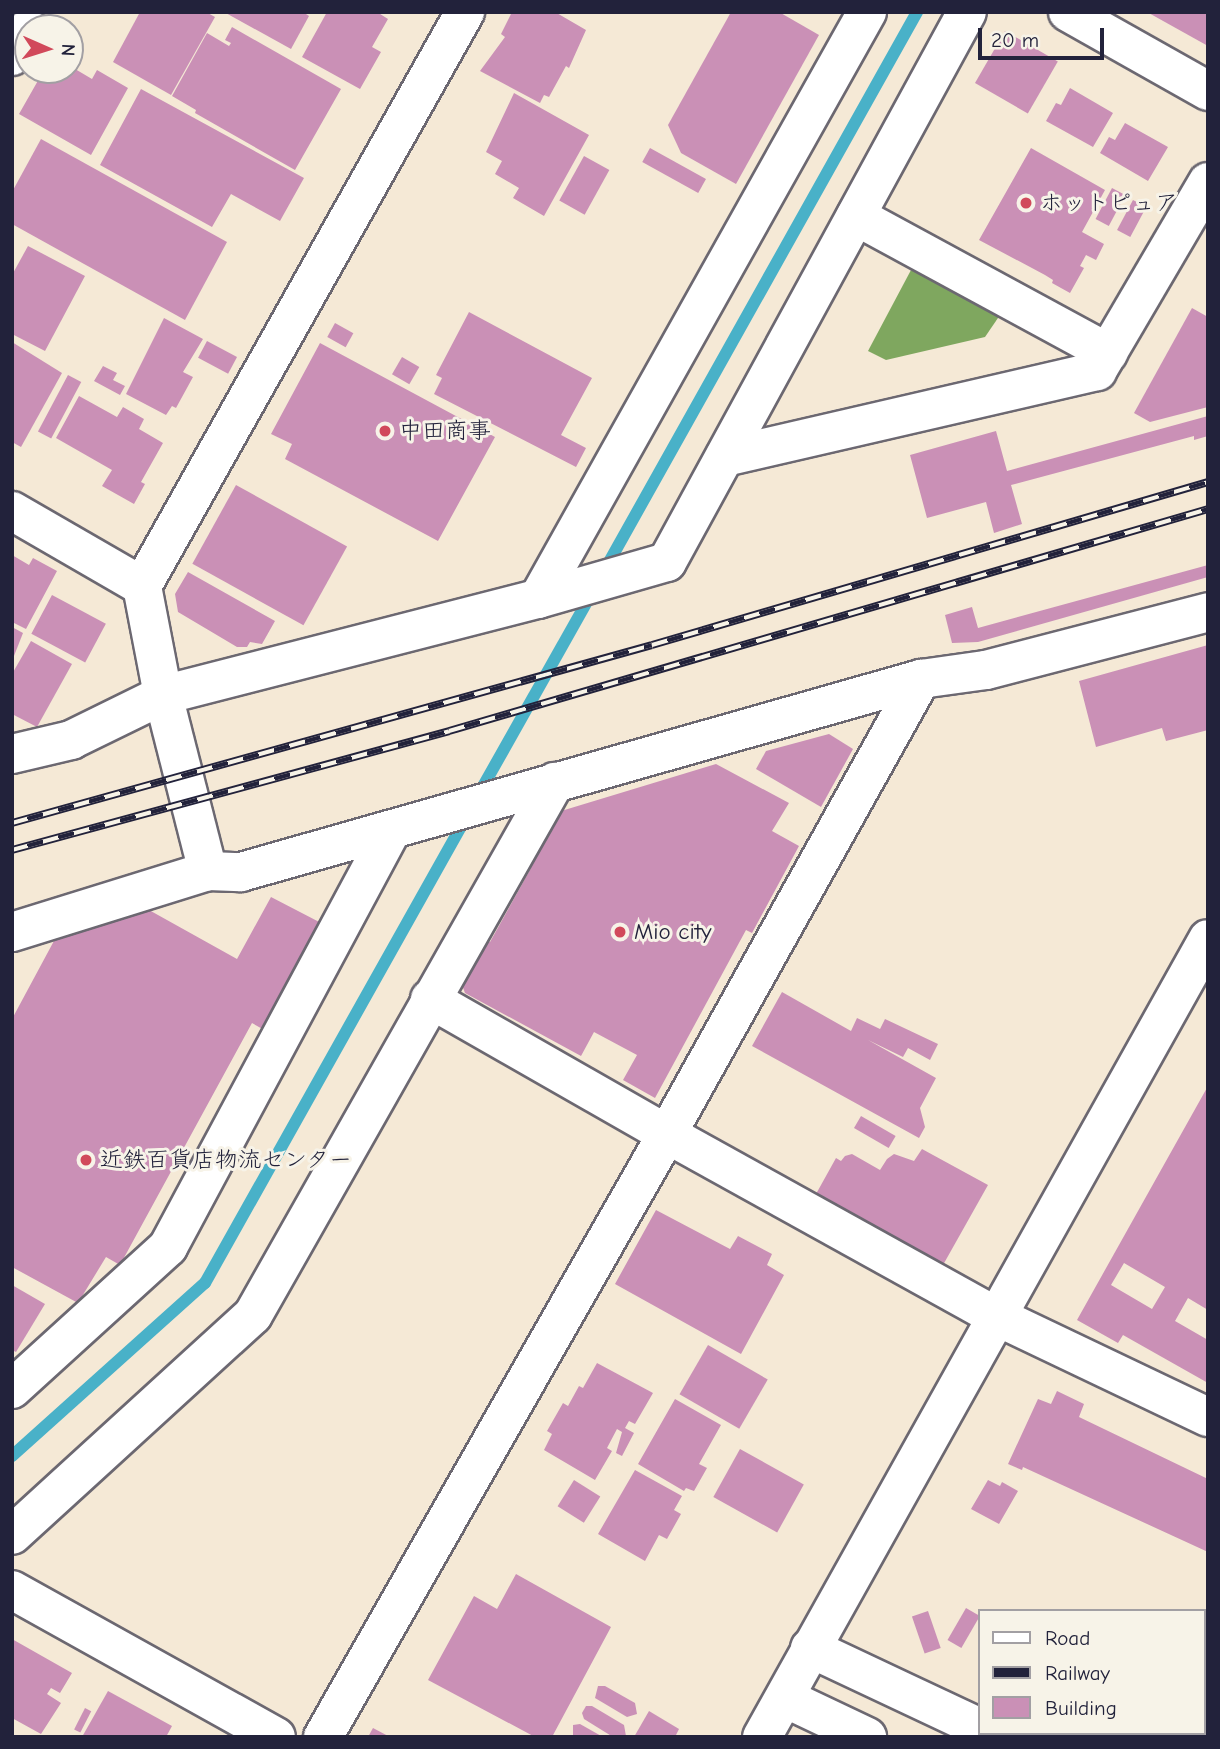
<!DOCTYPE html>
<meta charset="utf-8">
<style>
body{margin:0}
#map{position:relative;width:1220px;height:1749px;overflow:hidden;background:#f5e9d6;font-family:"Comic Neue","Klee One",sans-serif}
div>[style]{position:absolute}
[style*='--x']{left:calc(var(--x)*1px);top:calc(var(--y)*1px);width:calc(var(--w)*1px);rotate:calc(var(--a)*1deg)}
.forest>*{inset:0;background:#7fa75f}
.stream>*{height:12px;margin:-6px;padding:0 6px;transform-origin:6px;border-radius:6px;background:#49b1c8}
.building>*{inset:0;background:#ca90b6;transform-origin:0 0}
.roads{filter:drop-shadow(2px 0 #6c6871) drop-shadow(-2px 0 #6c6871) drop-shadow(0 2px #6c6871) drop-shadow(0 -2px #6c6871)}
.minor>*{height:38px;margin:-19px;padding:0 19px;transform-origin:19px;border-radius:19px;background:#fff}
.tertiary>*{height:38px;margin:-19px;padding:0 19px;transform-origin:19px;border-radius:19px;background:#fff}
.rail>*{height:8px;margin-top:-4px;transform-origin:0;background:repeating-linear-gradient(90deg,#f7f3e8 0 16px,#22223b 0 32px);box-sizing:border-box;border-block:2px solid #22223b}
.dots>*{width:19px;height:19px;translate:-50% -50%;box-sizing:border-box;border:4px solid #f7f3e8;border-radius:50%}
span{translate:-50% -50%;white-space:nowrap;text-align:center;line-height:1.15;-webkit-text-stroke:6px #f7f3e8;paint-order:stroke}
.poi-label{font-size:23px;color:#22223b}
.left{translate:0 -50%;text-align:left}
.frame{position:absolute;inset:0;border:14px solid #22223b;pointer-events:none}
.legend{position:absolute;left:978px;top:1609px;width:228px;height:126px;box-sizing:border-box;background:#f7f3e8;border:2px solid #a29fa3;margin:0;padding:9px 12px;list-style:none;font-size:21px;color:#22223b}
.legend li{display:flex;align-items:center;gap:14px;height:35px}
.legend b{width:35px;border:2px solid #a29fa3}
.north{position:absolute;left:14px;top:14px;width:70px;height:70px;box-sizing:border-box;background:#f7f3e8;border:2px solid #a29fa3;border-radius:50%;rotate:93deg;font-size:19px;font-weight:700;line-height:28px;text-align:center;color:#22223b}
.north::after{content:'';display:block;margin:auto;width:24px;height:32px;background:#d1495b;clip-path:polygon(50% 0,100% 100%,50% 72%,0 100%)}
.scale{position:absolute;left:978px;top:28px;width:126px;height:32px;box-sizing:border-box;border:4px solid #22223b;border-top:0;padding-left:9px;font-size:21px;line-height:24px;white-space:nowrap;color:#22223b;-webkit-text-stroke:5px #f7f3e8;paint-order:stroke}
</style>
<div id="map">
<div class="forest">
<i style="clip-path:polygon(911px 270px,1000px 315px,985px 337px,886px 360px,868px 351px)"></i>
</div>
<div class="stream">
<i style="--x:604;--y:571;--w:641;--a:-60.75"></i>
<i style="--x:477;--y:797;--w:234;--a:-60.6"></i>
<i style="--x:12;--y:1456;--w:259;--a:-41.9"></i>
<i style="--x:205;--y:1283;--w:535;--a:-60.71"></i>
</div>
<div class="building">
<i style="clip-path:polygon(140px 12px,206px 12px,215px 17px,171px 95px,113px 62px)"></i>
<i style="clip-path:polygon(224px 12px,303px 12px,309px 16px,291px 49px)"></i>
<i style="clip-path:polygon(327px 12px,377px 12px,388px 19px,372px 47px,381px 52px,360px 89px,302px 57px)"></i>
<i style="clip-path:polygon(512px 12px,555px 12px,586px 30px,569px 68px,566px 66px,549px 97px,544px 95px,540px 103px,480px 71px,505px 37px,501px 34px)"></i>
<i style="clip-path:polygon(731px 12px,779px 12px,819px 35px,736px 184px,681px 153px,668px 125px)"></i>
<i style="clip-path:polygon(1147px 12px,1208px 12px,1208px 46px)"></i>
<i style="clip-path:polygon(232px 27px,341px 89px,295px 170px,195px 113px,196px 110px,172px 96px,207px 33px,229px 46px,231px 43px,225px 40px)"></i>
<i style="left:1005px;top:31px;width:61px;height:60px;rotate:30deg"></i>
<i style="clip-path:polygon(70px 66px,92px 79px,97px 70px,128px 88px,91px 155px,19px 114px,44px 70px,70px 70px)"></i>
<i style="clip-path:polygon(1070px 88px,1113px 113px,1093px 147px,1046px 121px,1056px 103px,1061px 105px)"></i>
<i style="clip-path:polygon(141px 89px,304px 178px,280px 221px,231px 194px,212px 227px,100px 165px)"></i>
<i style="clip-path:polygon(514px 93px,589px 135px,544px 216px,513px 198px,519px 188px,495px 174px,502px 161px,486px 152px)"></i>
<i style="clip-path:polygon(1125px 123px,1168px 147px,1148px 181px,1100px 153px,1109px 137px,1115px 140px)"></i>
<i style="clip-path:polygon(41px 139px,227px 242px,185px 320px,12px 224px,12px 192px)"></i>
<i style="left:650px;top:148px;width:64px;height:16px;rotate:29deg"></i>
<i style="clip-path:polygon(1031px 148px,1105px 190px,1082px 232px,1104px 244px,1096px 260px,1086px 255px,1080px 266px,1084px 268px,1070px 293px,1052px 283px,1053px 280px,1045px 275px,979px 240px)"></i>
<i style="left:584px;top:156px;width:29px;height:51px;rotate:29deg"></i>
<i style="left:1112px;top:188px;width:15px;height:35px;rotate:28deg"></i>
<i style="left:1133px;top:200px;width:15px;height:34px;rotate:28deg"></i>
<i style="clip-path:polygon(28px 246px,85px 276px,45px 351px,12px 334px,12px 275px)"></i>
<i style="clip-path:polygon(1192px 308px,1208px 317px,1208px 407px,1150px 422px,1134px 413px)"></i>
<i style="clip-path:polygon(469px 312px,592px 378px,561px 435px,586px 448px,576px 467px,434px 394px,442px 378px,436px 375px)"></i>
<i style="clip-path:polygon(164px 318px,203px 339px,183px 372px,193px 377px,176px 408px,172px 406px,166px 415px,126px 394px)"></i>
<i style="left:335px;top:323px;width:21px;height:16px;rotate:29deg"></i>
<i style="left:207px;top:341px;width:34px;height:19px;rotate:28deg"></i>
<i style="clip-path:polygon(12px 342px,62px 373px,21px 447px,12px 442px)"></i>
<i style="clip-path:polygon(320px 343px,495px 437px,438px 541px,285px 459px,292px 444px,271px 434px)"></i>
<i style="left:402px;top:357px;width:20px;height:20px;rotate:30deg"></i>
<i style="clip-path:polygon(103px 366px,117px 373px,113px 380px,125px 386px,120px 395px,94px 381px)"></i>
<i style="left:68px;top:375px;width:15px;height:64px;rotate:28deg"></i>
<i style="clip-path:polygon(79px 396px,117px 417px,123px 407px,144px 419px,139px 429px,163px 443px,141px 482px,145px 484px,134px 504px,102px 486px,112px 470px,56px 438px)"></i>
<i style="clip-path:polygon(1208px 416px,1208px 436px,1194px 440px,1194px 436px,1011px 485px,1022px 524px,994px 533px,986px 502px,927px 518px,910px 455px,996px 431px,1007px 471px)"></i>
<i style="left:236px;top:485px;width:127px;height:90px;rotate:29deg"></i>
<i style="clip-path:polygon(12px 555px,29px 565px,33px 558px,57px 571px,26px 629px,12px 622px)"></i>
<i style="clip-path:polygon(1208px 565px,1208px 577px,978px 642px,952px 643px,945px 615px,972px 607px,978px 628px)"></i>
<i style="clip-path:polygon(188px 572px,275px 621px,262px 644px,250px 642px,247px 647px,237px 647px,178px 612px,175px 594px)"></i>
<i style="left:52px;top:595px;width:61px;height:44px;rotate:28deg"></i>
<i style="clip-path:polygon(12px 627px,23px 633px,12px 661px)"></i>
<i style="clip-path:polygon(31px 641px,72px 664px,37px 727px,12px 714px,12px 674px)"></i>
<i style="clip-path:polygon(1208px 645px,1208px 730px,1166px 741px,1162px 728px,1096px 747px,1079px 681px)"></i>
<i style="clip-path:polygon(829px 734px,853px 749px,821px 807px,756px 769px,766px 751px)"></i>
<i style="clip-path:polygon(716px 764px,789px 803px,772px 831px,799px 846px,752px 933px,746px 930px,655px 1098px,623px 1080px,637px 1055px,594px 1032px,581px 1056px,465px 993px,462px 985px,485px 939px,490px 942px,531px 868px,522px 863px,548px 815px)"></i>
<i style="clip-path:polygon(271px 897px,325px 925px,266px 1031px,252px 1023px,120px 1265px,106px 1257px,78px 1303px,12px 1267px,12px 1019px,55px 939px,84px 931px,86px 927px,149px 910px,237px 959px)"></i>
<i style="clip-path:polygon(782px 992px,851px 1031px,857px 1018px,880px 1029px,885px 1019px,938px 1044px,930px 1060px,908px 1048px,903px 1057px,868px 1040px,936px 1078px,920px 1108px,925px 1127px,919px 1138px,752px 1046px)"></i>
<i style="clip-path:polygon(evenodd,1208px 1086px,1208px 1310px,1188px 1298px,1175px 1321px,1208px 1340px,1208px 1383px,1123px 1335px,1118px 1343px,1077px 1320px,1208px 1086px,1124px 1263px,1165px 1287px,1152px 1309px,1111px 1285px,1124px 1263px)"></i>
<i style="left:861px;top:1116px;width:40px;height:14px;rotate:30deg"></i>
<i style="clip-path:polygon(922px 1149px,988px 1185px,943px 1265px,816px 1194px,836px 1158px,841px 1161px,845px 1156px,852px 1154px,880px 1170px,887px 1159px,894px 1154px,914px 1161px)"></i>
<i style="clip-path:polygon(656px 1210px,730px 1249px,738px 1236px,772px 1254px,767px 1265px,784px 1275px,741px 1354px,615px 1284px)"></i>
<i style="clip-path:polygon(12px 1285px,45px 1304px,16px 1352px,12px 1350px)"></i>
<i style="left:708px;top:1345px;width:69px;height:57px;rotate:30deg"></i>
<i style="clip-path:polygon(597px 1363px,653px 1393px,635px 1424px,629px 1421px,625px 1428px,634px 1433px,622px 1456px,616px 1453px,622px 1432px,617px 1429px,607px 1448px,612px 1451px,595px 1480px,544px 1450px,552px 1434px,547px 1431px,563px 1403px,568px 1406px,579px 1386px,583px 1388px)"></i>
<i style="clip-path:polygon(1057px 1391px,1084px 1404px,1079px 1417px,1208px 1479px,1208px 1552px,1023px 1467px,1022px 1470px,1008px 1464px,1038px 1399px,1051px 1404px)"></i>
<i style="clip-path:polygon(675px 1399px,721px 1425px,699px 1464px,707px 1468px,694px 1491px,686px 1488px,684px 1491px,638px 1464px)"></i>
<i style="left:740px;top:1449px;width:73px;height:55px;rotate:29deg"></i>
<i style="clip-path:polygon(635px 1470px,682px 1496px,674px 1510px,681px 1514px,667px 1539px,659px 1535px,645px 1561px,598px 1534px)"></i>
<i style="left:574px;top:1480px;width:31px;height:31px;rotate:32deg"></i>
<i style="clip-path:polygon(988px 1480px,1000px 1486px,1002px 1482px,1018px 1491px,999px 1524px,971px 1509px)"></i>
<i style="clip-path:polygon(516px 1574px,611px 1627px,552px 1737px,535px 1737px,428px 1680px,474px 1596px,497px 1609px)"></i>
<i style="left:966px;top:1608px;width:16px;height:37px;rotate:30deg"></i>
<i style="left:928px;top:1611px;width:39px;height:17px;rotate:71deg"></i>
<i style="clip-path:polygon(12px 1639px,72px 1673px,60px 1693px,51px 1688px,47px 1694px,61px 1703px,41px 1734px,12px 1718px)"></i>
<i style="clip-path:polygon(598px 1686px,605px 1686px,635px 1703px,637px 1714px,627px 1717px,595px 1698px)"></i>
<i style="clip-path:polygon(108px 1691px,172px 1726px,166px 1737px,82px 1737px)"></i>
<i style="clip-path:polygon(586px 1706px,592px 1706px,624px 1725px,626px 1736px,613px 1737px,584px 1719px,582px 1713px)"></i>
<i style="clip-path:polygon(1208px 1706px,1208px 1737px,1194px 1737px,1195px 1733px,1204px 1733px,1204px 1714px)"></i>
<i style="left:85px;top:1708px;width:7px;height:24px;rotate:27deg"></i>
<i style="clip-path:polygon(649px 1711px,679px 1729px,675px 1737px,634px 1737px)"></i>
<i style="clip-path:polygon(580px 1724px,603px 1737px,573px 1737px,573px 1725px)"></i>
<i style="clip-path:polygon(373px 1728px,390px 1737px,368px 1737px)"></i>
<i style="left:1118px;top:1733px;width:60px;height:7px"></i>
</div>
<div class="roads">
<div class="minor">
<i style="--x:1068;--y:12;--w:161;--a:29.4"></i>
<i style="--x:12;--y:56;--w:32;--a:-60"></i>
<i style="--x:856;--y:216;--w:287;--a:28.5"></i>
<i style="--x:725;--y:457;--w:382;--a:-13"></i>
<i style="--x:1097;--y:371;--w:219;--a:-59.6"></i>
<i style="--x:12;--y:511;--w:150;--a:30"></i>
<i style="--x:142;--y:586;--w:659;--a:-60.63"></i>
<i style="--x:142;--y:586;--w:111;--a:79.1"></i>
<i style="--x:163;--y:695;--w:387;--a:-14.4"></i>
<i style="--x:538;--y:599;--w:673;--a:-60.73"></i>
<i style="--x:538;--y:599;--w:134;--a:-16"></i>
<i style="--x:667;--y:562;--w:626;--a:-61.39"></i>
<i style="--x:12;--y:754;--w:61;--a:-13.3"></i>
<i style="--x:71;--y:740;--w:102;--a:-26.1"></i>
<i style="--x:163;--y:695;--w:182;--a:75.7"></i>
<i style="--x:12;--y:932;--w:205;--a:-17.3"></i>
<i style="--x:208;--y:871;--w:33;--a:2"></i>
<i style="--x:241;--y:872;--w:707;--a:-15.85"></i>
<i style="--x:921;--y:679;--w:66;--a:-7.9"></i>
<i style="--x:986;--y:670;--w:229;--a:-14.6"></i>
<i style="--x:430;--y:999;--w:273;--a:29.7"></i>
<i style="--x:667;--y:1134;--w:521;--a:-60.83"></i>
<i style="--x:12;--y:1389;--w:211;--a:-42.3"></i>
<i style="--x:168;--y:1247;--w:473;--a:-61.8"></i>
<i style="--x:12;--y:1535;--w:326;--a:-42.4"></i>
<i style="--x:253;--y:1315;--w:613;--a:-60.46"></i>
<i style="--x:12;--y:1590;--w:302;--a:29.1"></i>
<i style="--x:323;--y:1737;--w:694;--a:-60.3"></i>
<i style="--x:667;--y:1134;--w:376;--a:29"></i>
<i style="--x:996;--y:1316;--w:235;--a:25.5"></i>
</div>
<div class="tertiary">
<i style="--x:810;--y:1648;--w:188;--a:25.2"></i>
<i style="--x:785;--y:1698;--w:91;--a:25.4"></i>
<i style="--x:762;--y:1737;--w:914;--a:-60.8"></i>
</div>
</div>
<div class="rail">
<i style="--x:12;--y:823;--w:664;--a:-15.54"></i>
<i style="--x:652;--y:645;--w:579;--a:-16.34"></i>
<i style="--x:12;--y:850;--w:453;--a:-15.2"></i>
<i style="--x:449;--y:731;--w:791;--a:-16.3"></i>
</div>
<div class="dots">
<i style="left:1026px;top:203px;background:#d1495b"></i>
<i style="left:385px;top:431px;background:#d1495b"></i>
<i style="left:620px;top:932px;background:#d1495b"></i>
<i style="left:86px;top:1160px;background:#d1495b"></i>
</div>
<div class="poi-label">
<span class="left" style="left:1040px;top:203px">ホットピュア</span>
<span class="left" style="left:399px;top:431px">中田商事</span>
<span class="left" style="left:634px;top:932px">Mio city</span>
<span class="left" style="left:100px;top:1160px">近鉄百貨店物流センター</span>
</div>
<div class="frame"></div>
<ul class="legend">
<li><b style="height:9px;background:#fff"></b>Road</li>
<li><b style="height:9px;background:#22223b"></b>Railway</li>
<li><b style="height:19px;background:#ca90b6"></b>Building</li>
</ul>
<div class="north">N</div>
<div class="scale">20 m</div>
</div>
